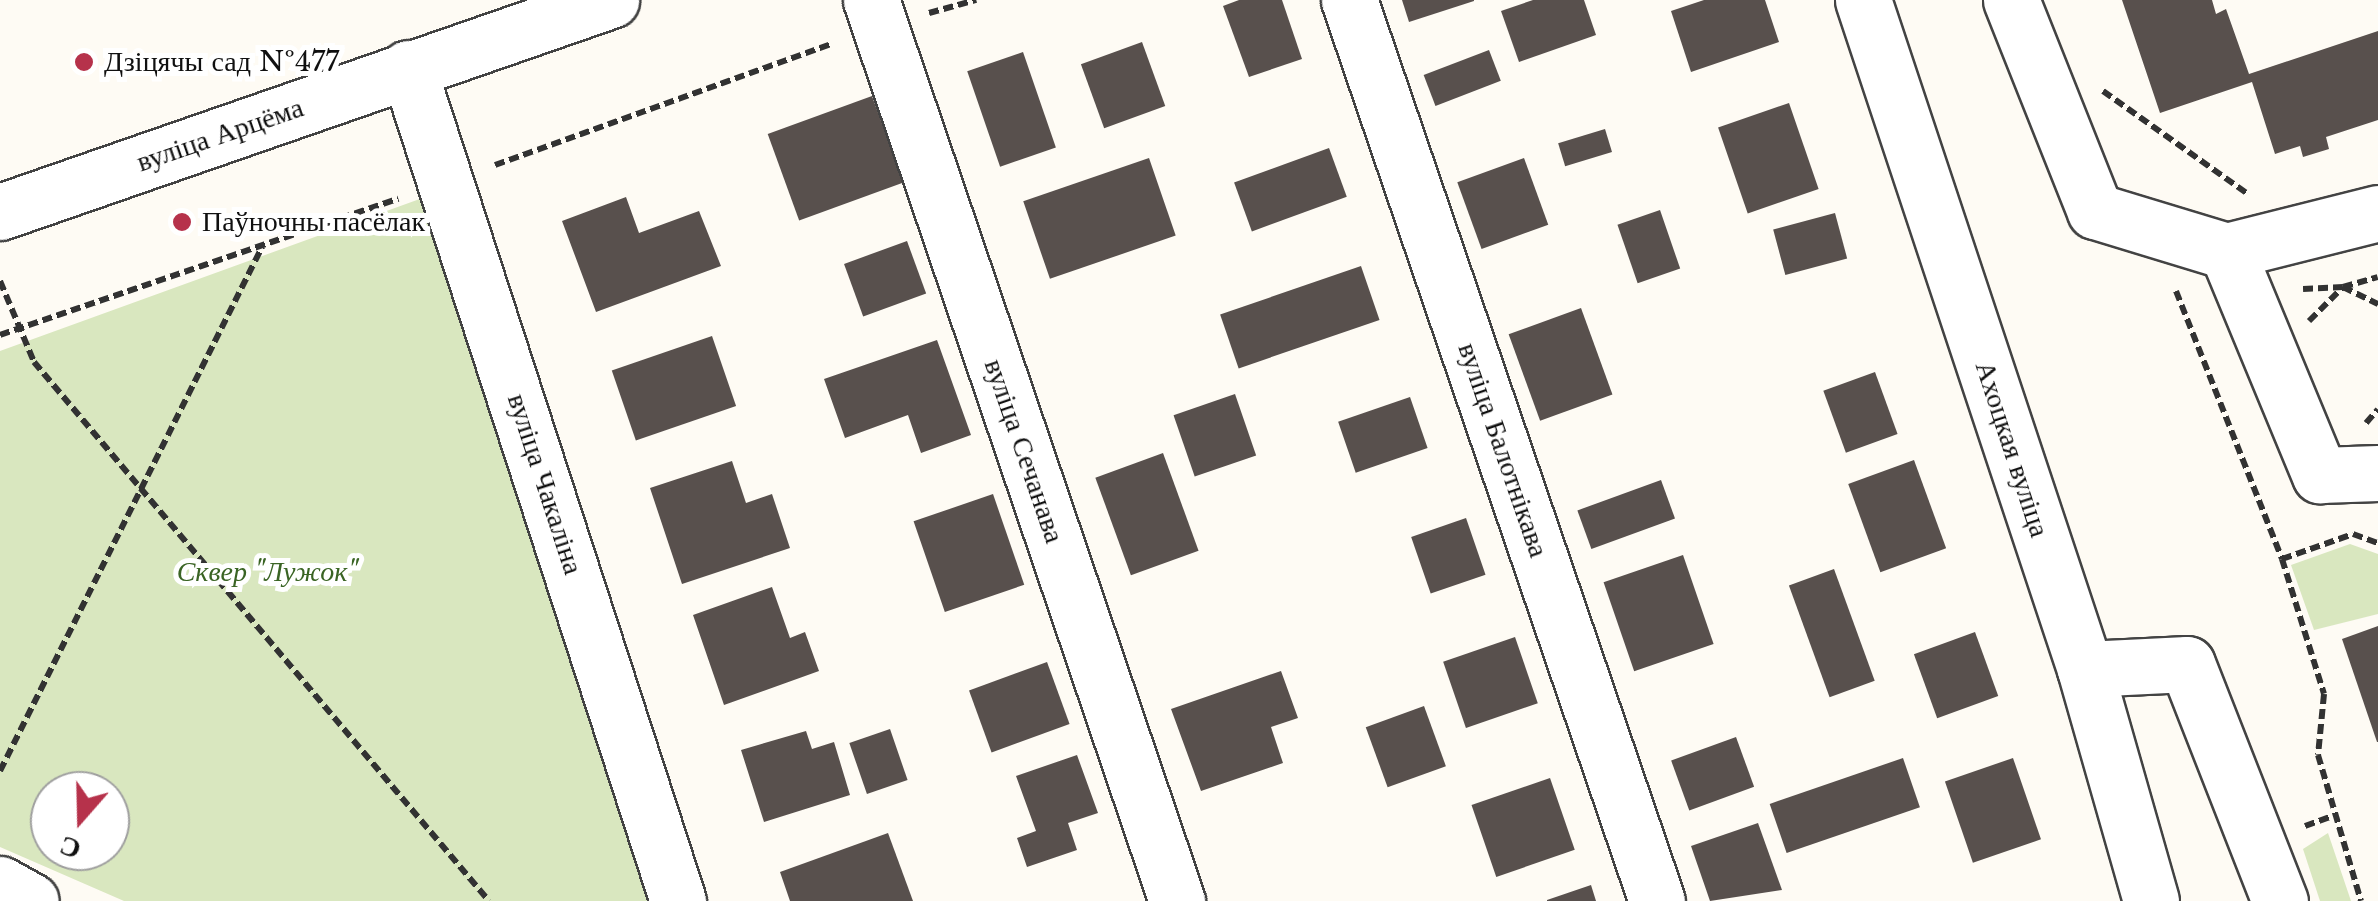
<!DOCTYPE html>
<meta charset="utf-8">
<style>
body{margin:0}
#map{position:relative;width:2378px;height:901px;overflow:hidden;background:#fefbf4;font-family:"Libre Baskerville",serif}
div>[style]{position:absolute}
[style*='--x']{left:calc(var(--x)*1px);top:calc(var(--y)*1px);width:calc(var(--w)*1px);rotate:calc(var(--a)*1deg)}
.green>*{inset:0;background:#d9e7bf}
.building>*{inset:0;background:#58504d;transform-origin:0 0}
.path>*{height:6px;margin-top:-3px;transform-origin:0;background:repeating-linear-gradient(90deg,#323232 0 10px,transparent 0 15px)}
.roads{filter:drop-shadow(2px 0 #434343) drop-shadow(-2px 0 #434343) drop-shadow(0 2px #434343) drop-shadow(0 -2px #434343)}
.minor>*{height:55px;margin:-27.5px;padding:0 27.5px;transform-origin:27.5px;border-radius:27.5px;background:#fff}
.dots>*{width:28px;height:28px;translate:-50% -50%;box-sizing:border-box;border:5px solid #fff;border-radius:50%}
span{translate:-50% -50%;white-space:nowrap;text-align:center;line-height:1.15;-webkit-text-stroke:10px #fff;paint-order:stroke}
.poi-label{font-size:28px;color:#101010}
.left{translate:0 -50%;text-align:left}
.street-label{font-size:28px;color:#101010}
.park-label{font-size:28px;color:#3a6424;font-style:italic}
.north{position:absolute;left:30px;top:771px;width:100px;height:100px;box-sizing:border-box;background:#fff;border:2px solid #9f9f9f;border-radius:50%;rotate:200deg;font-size:28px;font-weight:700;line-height:40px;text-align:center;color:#101010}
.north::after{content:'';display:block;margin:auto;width:35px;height:45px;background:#b6324b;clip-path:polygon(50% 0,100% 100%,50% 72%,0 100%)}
</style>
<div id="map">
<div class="green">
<i style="clip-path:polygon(evenodd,428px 196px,653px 901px,124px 901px,0 847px,0 351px,428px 196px,50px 791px,110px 791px,110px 851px,50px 851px,50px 791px)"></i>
<i style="clip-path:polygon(2350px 544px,2378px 554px,2378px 614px,2314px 630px,2291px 565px)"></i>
<i style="clip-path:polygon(2328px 833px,2351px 901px,2320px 901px,2303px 849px)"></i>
</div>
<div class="building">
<i style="clip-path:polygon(1239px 0,1282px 0,1302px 59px,1249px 77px,1223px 6px)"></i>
<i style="clip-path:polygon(1402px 0,1474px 0,1474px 1px,1409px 22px)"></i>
<i style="clip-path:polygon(1533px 0,1584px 0,1596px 35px,1519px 62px,1501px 11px)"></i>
<i style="clip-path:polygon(1704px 0,1765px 0,1779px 42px,1691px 72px,1671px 11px)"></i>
<i style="clip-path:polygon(2122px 0,2212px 0,2216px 14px,2226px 9px,2249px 74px,2378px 31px,2378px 120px,2326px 137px,2329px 149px,2303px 157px,2300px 146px,2275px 154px,2252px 82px,2160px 113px)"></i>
<i style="left:1142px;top:42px;width:68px;height:65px;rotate:70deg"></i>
<i style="left:1489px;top:50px;width:33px;height:70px;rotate:69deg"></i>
<i style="left:1023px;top:52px;width:101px;height:59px;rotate:71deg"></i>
<i style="left:872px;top:96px;width:92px;height:111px;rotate:70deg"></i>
<i style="left:1789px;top:103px;width:91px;height:75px;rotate:71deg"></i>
<i style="left:1605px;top:129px;width:24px;height:49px;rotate:73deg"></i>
<i style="left:1329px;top:148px;width:52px;height:101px;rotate:70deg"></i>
<i style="left:1149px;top:158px;width:82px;height:133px;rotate:71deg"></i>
<i style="left:1524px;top:158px;width:71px;height:71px;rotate:70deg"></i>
<i style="clip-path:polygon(626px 197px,639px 233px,699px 211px,721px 266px,596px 312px,562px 221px)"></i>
<i style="left:1660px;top:210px;width:62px;height:45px;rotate:71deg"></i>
<i style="left:1835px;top:213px;width:47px;height:64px;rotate:75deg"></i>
<i style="left:907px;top:241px;width:56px;height:67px;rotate:70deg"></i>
<i style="left:1361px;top:266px;width:57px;height:149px;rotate:71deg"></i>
<i style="left:1581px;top:308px;width:92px;height:77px;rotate:70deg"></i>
<i style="left:712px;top:336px;width:74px;height:106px;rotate:71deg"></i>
<i style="clip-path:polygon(937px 340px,971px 435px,921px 453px,908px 415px,845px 438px,824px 379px)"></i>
<i style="left:1875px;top:372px;width:66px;height:55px;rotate:70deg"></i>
<i style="left:1235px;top:394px;width:65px;height:65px;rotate:71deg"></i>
<i style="left:1410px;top:397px;width:54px;height:76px;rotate:71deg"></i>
<i style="left:1163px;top:453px;width:104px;height:72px;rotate:70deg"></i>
<i style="left:1914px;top:460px;width:94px;height:70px;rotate:70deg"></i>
<i style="clip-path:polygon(732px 461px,746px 503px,772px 494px,790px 548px,682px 584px,650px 488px)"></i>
<i style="left:1661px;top:480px;width:41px;height:89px;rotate:70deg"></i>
<i style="left:993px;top:494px;width:96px;height:84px;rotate:71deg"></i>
<i style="left:1466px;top:518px;width:60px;height:58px;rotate:71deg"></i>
<i style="left:1683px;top:555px;width:94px;height:84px;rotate:71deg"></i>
<i style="left:1834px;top:569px;width:119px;height:48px;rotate:70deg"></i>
<i style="clip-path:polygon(772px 587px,790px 638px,805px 632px,819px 671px,724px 705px,693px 615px)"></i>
<i style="clip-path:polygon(2378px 626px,2378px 742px,2377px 742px,2342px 639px)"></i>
<i style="left:1975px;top:632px;width:68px;height:65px;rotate:70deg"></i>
<i style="left:1515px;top:637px;width:70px;height:76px;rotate:71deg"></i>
<i style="left:1047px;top:662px;width:66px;height:83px;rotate:70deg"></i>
<i style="clip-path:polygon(1281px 671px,1298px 718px,1271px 727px,1283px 763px,1201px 791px,1171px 709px)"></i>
<i style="left:1424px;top:706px;width:64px;height:62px;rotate:70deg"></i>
<i style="left:890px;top:729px;width:54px;height:43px;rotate:71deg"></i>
<i style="clip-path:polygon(806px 731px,812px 749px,834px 742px,850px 795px,764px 822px,741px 750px)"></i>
<i style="left:1736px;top:737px;width:53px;height:69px;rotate:70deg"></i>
<i style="clip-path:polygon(1077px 755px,1098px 813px,1068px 823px,1077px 850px,1027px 867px,1017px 838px,1036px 831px,1016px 776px)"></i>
<i style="left:1903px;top:758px;width:52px;height:141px;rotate:71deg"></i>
<i style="left:2013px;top:758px;width:86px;height:72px;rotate:71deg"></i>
<i style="left:1550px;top:778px;width:76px;height:83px;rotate:71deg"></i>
<i style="clip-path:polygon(1758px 823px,1782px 890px,1710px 901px,1691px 846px)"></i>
<i style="clip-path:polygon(888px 833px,913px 901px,790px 901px,780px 872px)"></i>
<i style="clip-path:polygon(1591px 885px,1596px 901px,1547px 901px,1547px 900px)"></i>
</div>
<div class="path">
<i style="--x:929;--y:13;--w:49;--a:-15.5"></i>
<i style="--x:2103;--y:91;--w:178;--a:35.4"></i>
<i style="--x:495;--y:165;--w:358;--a:-19.8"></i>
<i style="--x:0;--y:281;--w:88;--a:67.2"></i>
<i style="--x:34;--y:362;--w:705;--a:49.83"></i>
<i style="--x:2303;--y:289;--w:40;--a:-2.9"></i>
<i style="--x:2343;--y:287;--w:39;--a:26"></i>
<i style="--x:2176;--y:291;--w:288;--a:68.4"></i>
<i style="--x:2282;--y:559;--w:141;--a:72.7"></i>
<i style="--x:2324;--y:694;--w:61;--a:95.6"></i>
<i style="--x:2318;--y:755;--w:152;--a:73.6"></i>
<i style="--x:2309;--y:321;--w:48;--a:-45"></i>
<i style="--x:2343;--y:287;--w:36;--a:-16"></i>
<i style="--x:0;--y:335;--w:421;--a:-18.9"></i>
<i style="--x:2366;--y:423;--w:18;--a:-49"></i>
<i style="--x:2282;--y:559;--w:75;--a:-19.4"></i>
<i style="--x:2353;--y:534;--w:27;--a:20"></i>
<i style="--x:0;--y:771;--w:586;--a:-63.43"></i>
<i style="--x:2305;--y:826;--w:29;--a:-20"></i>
</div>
<div class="roads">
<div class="minor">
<i style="--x:871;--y:0;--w:952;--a:71.24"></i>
<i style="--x:1349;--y:0;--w:952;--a:71.13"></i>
<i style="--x:1863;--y:0;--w:705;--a:71.64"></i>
<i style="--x:2085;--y:669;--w:241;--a:74.1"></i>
<i style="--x:2011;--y:0;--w:227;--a:68.3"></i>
<i style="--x:2095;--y:211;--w:138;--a:16.9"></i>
<i style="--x:2227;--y:251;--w:243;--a:67.5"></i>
<i style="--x:2320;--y:475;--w:58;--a:-2"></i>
<i style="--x:408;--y:68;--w:876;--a:72.04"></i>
<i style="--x:0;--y:212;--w:647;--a:-19.14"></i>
<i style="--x:2227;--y:251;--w:156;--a:-14.1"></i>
<i style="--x:2085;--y:669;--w:102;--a:-2.8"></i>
<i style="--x:2187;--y:664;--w:255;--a:68.6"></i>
<i style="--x:0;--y:884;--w:35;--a:29"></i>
</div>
</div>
<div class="dots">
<i style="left:84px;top:62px;background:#b6324b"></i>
<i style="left:182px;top:222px;background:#b6324b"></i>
</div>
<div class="poi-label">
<span class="left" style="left:104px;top:62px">Дзіцячы сад №477</span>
<span class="left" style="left:202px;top:222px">Паўночны пасёлак</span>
</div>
<div class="street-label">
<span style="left:220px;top:135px;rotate:-19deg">вуліца Арцёма</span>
<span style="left:2012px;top:449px;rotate:72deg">Ахоцкая вуліца</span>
<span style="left:1503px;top:450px;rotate:71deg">вуліца Балотнікава</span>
<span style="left:1024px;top:451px;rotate:71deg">вуліца Сечанава</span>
<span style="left:545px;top:484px;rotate:72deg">вуліца Чакаліна</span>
</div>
<div class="park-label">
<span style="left:267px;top:572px">Сквер "Лужок"</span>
</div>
<div class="north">С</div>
</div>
